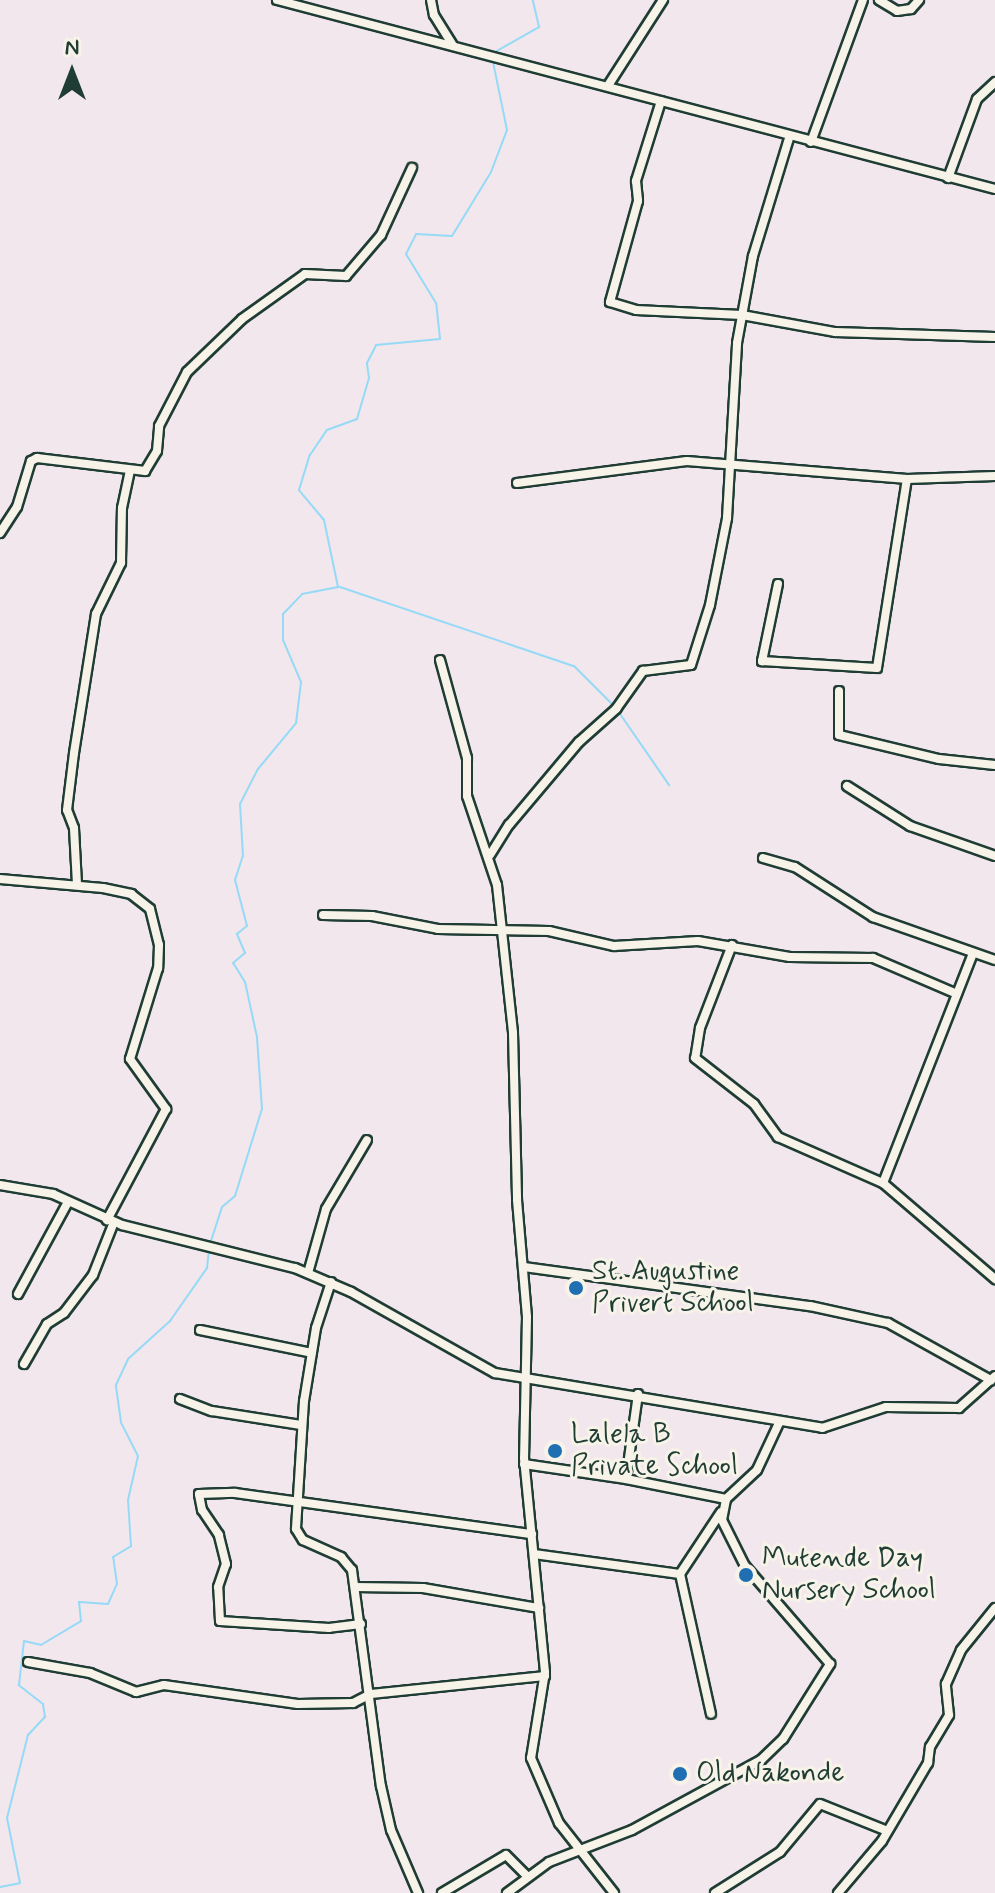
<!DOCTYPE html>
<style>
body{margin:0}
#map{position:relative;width:995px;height:1893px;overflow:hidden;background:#f2e7ed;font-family:Mynerve,sans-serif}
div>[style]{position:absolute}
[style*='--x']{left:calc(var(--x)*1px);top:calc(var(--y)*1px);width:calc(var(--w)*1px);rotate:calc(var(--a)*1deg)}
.stream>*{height:2px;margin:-1px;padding:0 1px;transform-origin:1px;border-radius:1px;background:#95daf7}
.roads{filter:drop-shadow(2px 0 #1f3d34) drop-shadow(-2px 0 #1f3d34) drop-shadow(0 2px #1f3d34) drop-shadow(0 -2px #1f3d34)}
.street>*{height:8px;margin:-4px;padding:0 4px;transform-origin:4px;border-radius:4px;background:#f7f3e8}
.dots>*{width:22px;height:22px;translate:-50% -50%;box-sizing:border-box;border:4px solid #f7f3e8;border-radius:50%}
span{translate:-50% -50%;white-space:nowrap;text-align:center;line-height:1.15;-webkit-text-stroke:6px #f7f3e8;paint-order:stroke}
.poi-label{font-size:28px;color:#1f3d34}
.left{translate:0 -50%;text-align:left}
.north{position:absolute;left:32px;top:32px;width:80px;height:80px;-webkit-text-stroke:6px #f7f3e8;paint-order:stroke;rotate:0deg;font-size:22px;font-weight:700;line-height:32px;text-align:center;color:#1f3d34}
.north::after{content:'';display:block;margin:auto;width:28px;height:36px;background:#1f3d34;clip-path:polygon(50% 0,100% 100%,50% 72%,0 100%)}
</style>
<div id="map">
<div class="stream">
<i style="--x:495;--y:52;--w:51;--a:-29.6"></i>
<i style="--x:539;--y:27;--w:28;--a:-103"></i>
<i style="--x:340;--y:587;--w:247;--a:18.7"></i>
<i style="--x:574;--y:666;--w:57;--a:45"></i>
<i style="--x:618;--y:711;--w:90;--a:55.4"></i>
<i style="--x:210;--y:1244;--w:39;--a:-72"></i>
<i style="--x:222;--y:1207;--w:17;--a:-40"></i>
<i style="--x:235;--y:1196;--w:91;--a:-72.8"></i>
<i style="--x:262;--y:1109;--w:72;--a:-94"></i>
<i style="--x:257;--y:1037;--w:56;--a:-102.3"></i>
<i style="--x:245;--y:982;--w:22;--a:-122"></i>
<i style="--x:233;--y:963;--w:16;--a:-40"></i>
<i style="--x:245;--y:953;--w:21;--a:-113"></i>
<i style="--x:237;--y:934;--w:13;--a:-39"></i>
<i style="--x:247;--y:926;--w:48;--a:-104.6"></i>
<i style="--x:235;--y:880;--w:25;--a:-72"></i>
<i style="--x:243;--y:856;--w:52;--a:-93.3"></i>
<i style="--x:240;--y:804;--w:39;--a:-63"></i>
<i style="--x:258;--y:769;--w:60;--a:-50.4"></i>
<i style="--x:296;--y:723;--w:41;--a:-83"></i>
<i style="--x:301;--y:682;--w:46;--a:-113.2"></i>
<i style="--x:283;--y:640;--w:26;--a:-90"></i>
<i style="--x:283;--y:614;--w:28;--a:-46"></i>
<i style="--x:302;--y:594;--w:37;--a:-11"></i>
<i style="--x:338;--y:587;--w:68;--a:-101.8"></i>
<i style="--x:324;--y:520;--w:39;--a:-130"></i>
<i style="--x:299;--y:490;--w:37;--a:-73"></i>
<i style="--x:310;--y:455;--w:30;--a:-56"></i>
<i style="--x:327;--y:430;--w:32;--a:-20"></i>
<i style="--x:357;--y:419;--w:43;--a:-73.7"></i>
<i style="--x:369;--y:378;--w:15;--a:-98"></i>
<i style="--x:367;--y:363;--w:20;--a:-63"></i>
<i style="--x:376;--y:345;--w:64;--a:-5.4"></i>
<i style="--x:440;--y:339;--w:36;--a:-96"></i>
<i style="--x:436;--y:303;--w:57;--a:-121.5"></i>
<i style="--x:406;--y:254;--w:22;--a:-63"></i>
<i style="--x:416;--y:234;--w:36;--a:3"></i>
<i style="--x:452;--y:236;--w:75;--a:-58.6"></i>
<i style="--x:491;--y:172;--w:45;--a:-69.1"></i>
<i style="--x:507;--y:130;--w:69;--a:-101.6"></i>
<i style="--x:0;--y:1887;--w:20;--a:-11"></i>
<i style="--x:20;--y:1883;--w:66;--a:-101.3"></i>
<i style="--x:7;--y:1818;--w:86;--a:-75.8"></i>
<i style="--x:28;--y:1735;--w:25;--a:-47"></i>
<i style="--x:45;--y:1717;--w:13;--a:-99"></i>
<i style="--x:43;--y:1704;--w:31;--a:-142"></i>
<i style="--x:19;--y:1685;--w:44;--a:-83.5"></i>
<i style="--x:24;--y:1641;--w:17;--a:13"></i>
<i style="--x:41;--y:1645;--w:47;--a:-31"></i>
<i style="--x:81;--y:1621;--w:19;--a:-96"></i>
<i style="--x:79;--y:1602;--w:29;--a:4"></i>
<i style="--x:108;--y:1604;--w:22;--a:-66"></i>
<i style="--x:117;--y:1584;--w:27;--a:-98"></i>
<i style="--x:113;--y:1557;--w:21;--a:-31"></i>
<i style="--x:131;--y:1546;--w:46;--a:-93.7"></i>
<i style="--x:128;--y:1500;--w:45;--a:-77.2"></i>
<i style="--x:138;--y:1456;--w:38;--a:-117"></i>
<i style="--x:121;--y:1422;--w:37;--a:-98"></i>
<i style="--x:116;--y:1385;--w:29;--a:-65"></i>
<i style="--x:128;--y:1359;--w:57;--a:-42.1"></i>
<i style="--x:170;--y:1321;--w:65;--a:-55.1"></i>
<i style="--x:207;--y:1268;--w:18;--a:-84"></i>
</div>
<div class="roads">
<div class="street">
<i style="--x:277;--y:0;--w:742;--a:14.75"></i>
<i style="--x:431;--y:0;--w:15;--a:79"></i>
<i style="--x:434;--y:15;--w:36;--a:58"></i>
<i style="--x:879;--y:0;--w:21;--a:31"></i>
<i style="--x:897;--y:11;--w:14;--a:-8"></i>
<i style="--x:911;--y:9;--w:12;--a:-48"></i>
<i style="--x:609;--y:84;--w:100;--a:-57.3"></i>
<i style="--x:661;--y:101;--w:84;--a:107.4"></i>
<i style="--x:636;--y:181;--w:20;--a:84"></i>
<i style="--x:638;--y:201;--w:105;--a:105.5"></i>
<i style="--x:610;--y:302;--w:27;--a:17"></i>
<i style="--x:636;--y:310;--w:106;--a:2.7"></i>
<i style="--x:742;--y:315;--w:95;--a:10.4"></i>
<i style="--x:835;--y:332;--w:160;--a:1.8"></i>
<i style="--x:811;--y:142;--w:151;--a:-69.9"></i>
<i style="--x:948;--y:178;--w:84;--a:-69.8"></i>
<i style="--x:977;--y:99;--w:25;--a:-43"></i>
<i style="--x:517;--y:483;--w:171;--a:-7.4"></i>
<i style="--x:687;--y:461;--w:221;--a:4.7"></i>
<i style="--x:907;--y:479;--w:88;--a:-2"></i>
<i style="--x:0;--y:533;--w:31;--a:-57"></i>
<i style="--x:17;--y:507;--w:48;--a:-73.1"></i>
<i style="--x:31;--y:461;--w:7;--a:-27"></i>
<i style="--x:37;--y:458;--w:109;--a:6.9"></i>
<i style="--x:145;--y:471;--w:23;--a:-59"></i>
<i style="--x:157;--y:451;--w:25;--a:-85"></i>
<i style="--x:159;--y:426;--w:61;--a:-62.6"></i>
<i style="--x:187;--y:372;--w:76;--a:-43.9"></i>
<i style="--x:242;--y:319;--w:77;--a:-35.5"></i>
<i style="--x:305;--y:274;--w:41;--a:2.8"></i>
<i style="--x:346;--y:276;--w:54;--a:-49.5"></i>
<i style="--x:381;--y:235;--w:74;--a:-65.2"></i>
<i style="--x:778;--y:584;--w:79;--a:101.7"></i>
<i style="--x:762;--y:661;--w:115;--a:3.5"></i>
<i style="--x:877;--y:668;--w:191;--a:-81"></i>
<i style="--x:440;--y:660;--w:102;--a:74.6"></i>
<i style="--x:467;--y:758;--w:38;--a:90"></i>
<i style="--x:467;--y:796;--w:94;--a:71.4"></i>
<i style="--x:497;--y:885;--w:149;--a:83.8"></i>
<i style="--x:513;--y:1033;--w:167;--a:88.6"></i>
<i style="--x:517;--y:1200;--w:117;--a:85.1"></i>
<i style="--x:527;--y:1317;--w:141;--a:91.2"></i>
<i style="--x:524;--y:1458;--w:215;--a:84.4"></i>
<i style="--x:545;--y:1672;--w:87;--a:99.2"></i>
<i style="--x:531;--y:1758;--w:71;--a:66.7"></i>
<i style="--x:559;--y:1823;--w:89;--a:51.8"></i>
<i style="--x:839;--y:691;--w:44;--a:90"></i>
<i style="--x:839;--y:735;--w:103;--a:13.5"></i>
<i style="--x:939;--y:759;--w:56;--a:6.1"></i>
<i style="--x:847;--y:786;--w:75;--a:32.4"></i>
<i style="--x:910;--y:826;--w:90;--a:19.4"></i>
<i style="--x:490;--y:855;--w:36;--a:-58"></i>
<i style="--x:509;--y:825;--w:109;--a:-49.9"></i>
<i style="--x:579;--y:742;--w:50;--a:-41.7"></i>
<i style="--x:616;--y:709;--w:47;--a:-54.6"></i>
<i style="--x:643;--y:671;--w:48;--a:-7.1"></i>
<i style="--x:691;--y:665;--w:63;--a:-72.4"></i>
<i style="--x:710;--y:605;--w:89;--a:-78.9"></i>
<i style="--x:727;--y:518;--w:175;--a:-86.7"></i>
<i style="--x:737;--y:343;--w:88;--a:-79.6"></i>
<i style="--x:753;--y:256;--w:123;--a:-73"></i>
<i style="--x:763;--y:858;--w:33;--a:16"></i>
<i style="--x:795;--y:867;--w:93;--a:32.7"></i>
<i style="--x:873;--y:917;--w:129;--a:19.4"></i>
<i style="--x:0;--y:879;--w:103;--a:5"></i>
<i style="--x:103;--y:888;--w:29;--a:12"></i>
<i style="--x:131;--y:894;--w:24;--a:38"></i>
<i style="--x:150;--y:909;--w:37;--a:76"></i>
<i style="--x:159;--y:945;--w:23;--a:92"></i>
<i style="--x:158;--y:968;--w:95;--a:107.1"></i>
<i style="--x:130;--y:1059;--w:62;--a:54.2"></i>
<i style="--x:166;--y:1109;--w:126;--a:118"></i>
<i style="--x:77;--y:884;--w:56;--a:-93.1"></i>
<i style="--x:74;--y:828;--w:19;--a:-111"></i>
<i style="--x:67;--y:810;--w:57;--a:-83"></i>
<i style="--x:74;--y:753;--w:141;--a:-81"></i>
<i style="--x:96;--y:614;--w:57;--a:-63.9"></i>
<i style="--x:121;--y:563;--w:55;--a:-89"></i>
<i style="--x:122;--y:508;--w:38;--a:-78"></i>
<i style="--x:323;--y:915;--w:49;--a:1.2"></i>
<i style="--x:372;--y:916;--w:67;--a:11.1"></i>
<i style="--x:438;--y:929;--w:111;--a:1"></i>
<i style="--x:549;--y:931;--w:67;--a:13"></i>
<i style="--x:614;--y:946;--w:84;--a:-3.4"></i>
<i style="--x:698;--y:941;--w:93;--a:9.9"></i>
<i style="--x:790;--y:957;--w:83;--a:0.7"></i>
<i style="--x:873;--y:958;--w:91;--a:23.2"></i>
<i style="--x:732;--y:945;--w:89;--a:111.1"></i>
<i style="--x:700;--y:1028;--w:30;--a:99"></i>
<i style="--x:695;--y:1058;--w:75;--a:37.9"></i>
<i style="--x:754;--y:1104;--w:41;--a:54"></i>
<i style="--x:778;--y:1137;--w:115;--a:23.7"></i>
<i style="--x:883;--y:1183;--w:148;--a:40.6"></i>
<i style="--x:883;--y:1183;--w:244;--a:-68.6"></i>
<i style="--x:0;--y:1185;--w:54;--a:9.6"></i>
<i style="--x:53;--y:1194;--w:76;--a:24.2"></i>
<i style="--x:122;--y:1225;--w:178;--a:14"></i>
<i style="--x:295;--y:1268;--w:61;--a:23.2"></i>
<i style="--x:351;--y:1292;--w:165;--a:29.4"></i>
<i style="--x:495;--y:1373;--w:332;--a:9.5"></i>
<i style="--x:822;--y:1428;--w:67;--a:-18.2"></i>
<i style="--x:886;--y:1407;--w:73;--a:0.8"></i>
<i style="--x:959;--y:1408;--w:48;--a:-41.6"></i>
<i style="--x:524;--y:1267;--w:289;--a:7.8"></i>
<i style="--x:810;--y:1306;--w:80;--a:12.3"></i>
<i style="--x:888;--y:1323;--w:118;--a:29"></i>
<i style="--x:308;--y:1273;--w:66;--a:-74.3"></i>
<i style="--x:326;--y:1209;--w:80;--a:-59.3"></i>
<i style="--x:331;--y:1282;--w:48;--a:108.1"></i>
<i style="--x:316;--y:1328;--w:74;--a:99.3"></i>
<i style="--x:304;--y:1401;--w:128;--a:93.6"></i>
<i style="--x:296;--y:1529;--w:13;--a:58"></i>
<i style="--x:303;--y:1540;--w:42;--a:24.1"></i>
<i style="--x:341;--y:1557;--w:17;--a:50"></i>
<i style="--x:352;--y:1570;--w:218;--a:82.4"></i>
<i style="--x:381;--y:1786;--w:45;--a:77.2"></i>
<i style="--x:391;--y:1830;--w:69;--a:66.8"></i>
<i style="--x:18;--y:1294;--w:105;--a:-61.5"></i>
<i style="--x:200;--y:1330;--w:114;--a:11.6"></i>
<i style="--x:24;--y:1364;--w:46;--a:-60.1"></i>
<i style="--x:47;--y:1324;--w:20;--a:-33"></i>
<i style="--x:64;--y:1313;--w:48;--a:-52.7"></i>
<i style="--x:93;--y:1275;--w:57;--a:-68.4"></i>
<i style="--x:638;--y:1394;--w:86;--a:98"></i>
<i style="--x:626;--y:1479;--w:102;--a:11.3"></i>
<i style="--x:180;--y:1399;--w:34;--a:21"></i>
<i style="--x:212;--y:1411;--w:90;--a:8.9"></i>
<i style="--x:524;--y:1464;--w:103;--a:8.4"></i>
<i style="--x:534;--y:1554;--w:147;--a:7.8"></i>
<i style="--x:680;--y:1574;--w:74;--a:-56.5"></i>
<i style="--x:680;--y:1574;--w:143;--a:77.5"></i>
<i style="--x:355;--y:1587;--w:68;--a:0.8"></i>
<i style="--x:423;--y:1588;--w:118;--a:9.8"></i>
<i style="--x:361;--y:1624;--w:32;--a:173"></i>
<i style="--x:329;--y:1628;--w:109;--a:-176.3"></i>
<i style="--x:220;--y:1621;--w:34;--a:-93"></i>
<i style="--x:218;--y:1587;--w:24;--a:-71"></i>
<i style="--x:226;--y:1564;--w:30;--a:-104"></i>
<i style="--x:219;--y:1535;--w:30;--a:-124"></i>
<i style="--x:202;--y:1510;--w:16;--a:-101"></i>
<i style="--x:199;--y:1494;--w:36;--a:-2"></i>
<i style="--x:235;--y:1493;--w:300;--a:7.9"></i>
<i style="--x:28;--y:1662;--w:63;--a:10.1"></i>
<i style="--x:90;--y:1673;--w:50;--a:22.4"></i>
<i style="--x:136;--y:1692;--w:29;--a:-14"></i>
<i style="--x:164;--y:1685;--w:135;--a:8.1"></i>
<i style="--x:298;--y:1704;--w:55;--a:-1"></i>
<i style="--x:353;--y:1703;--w:20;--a:-27"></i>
<i style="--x:371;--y:1694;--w:175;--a:-5.9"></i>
<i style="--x:442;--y:1893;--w:74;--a:-30.7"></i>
<i style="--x:506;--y:1855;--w:30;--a:45"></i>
<i style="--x:507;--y:1893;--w:52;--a:-36.4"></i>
<i style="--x:549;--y:1862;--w:89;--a:-21.1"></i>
<i style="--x:632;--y:1830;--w:147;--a:-28.5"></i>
<i style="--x:761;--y:1760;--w:30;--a:-44"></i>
<i style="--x:783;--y:1739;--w:89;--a:-57.9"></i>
<i style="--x:830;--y:1664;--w:130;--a:-130.9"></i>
<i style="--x:745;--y:1566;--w:51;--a:-116.6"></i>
<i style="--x:722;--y:1520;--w:21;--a:-79"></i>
<i style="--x:726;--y:1499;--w:42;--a:-43.1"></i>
<i style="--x:757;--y:1470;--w:52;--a:-64.9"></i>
<i style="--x:715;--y:1893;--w:77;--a:-32.2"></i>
<i style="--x:780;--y:1852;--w:62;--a:-50.2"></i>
<i style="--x:820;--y:1804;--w:70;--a:21.8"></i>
<i style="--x:838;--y:1893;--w:68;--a:-49.8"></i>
<i style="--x:882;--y:1841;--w:91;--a:-59.5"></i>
<i style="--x:928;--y:1763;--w:16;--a:-83"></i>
<i style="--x:930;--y:1747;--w:37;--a:-59"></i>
<i style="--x:949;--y:1715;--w:31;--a:-96"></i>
<i style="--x:946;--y:1684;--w:37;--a:-66"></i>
<i style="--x:961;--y:1650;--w:54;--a:-51"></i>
</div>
</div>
<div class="dots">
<i style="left:576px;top:1288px;background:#1f6fb2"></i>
<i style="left:555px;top:1451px;background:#1f6fb2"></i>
<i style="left:746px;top:1575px;background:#1f6fb2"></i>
<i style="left:680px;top:1774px;background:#1f6fb2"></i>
</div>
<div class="poi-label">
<span class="left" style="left:592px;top:1288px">St. Augustine<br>Privert School</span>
<span class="left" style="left:571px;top:1451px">Lalela B<br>Private School</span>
<span class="left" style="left:762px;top:1575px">Mutende Day<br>Nursery School</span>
<span class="left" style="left:696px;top:1774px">Old Nakonde</span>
</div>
<div class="north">N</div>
</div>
